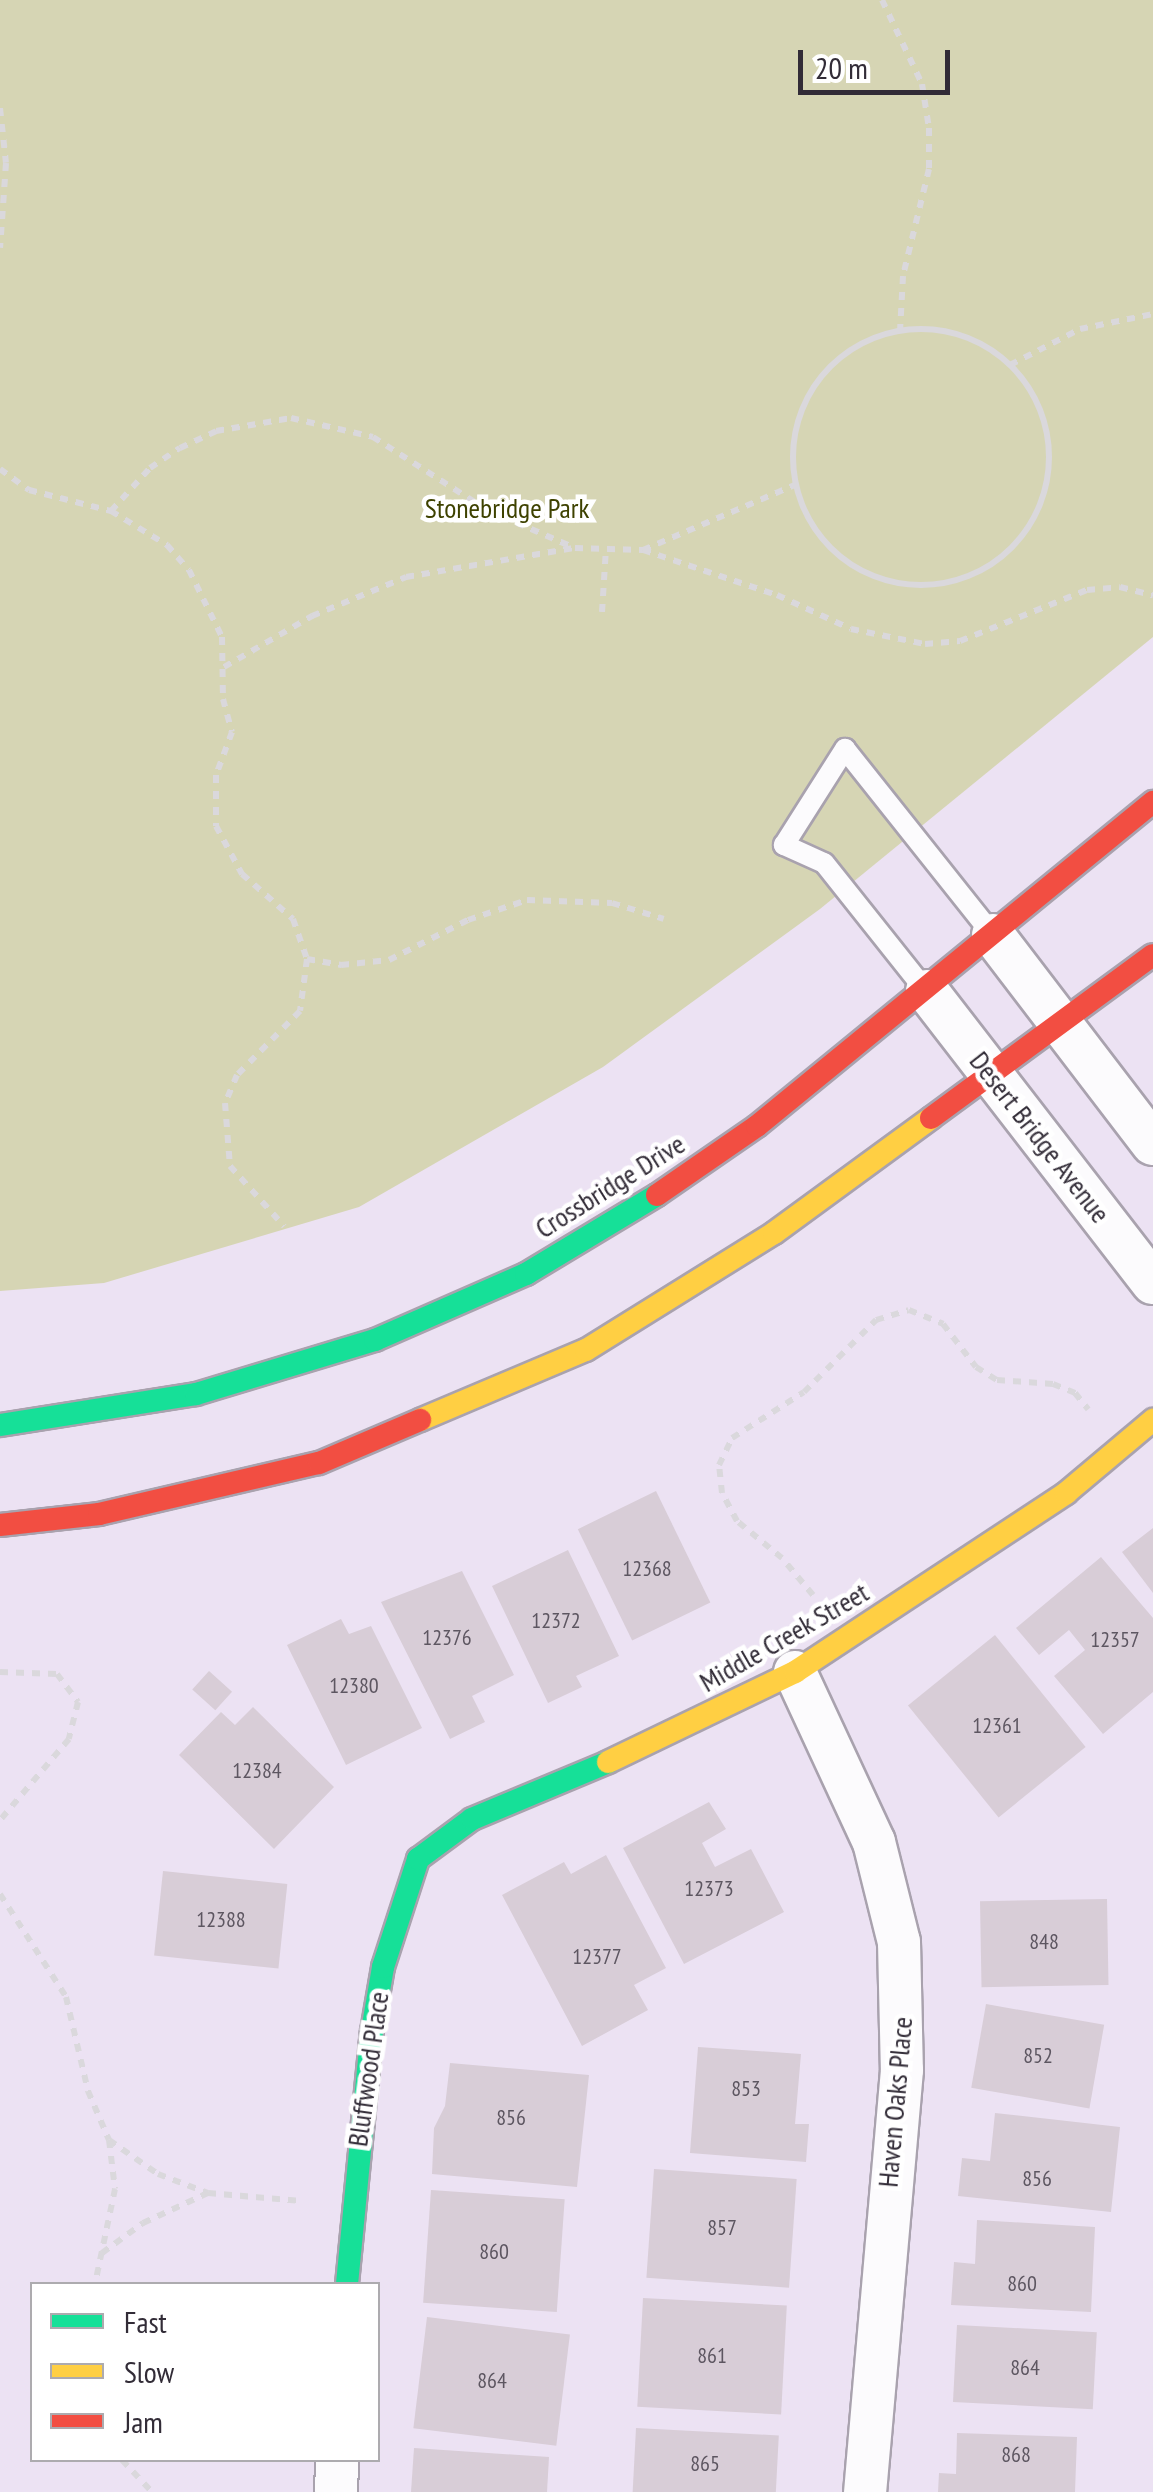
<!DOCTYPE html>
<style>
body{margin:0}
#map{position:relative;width:1153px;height:2492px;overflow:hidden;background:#ece2f3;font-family:"PT Sans Narrow",sans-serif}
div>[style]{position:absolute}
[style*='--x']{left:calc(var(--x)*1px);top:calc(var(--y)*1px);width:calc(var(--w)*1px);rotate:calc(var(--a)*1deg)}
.green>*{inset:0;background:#d6d5b4}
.building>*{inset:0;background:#d8cdd7;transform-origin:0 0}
.path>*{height:6px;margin-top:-3px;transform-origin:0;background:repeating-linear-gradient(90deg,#dad8dc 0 8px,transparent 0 16px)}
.path>.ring{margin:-3px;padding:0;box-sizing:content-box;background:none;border:6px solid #dad8dc;border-radius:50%}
.roads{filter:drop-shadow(2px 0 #a9a2ae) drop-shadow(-2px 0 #a9a2ae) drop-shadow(0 2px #a9a2ae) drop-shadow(0 -2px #a9a2ae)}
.lane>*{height:20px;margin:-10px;padding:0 10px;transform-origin:10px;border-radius:10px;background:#fcfbfd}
.street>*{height:42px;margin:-21px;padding:0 21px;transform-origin:21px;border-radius:21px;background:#fcfbfd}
.fast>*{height:22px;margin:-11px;padding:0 11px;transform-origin:11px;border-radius:11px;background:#16e098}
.slow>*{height:22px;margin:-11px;padding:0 11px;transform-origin:11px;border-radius:11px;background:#ffcf43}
.jam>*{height:22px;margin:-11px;padding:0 11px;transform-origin:11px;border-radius:11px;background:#f24e42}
span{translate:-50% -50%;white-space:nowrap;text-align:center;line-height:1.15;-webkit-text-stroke:9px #fff;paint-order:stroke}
.number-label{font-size:22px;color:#5d5661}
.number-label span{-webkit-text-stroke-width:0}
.park-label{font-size:28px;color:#3e4200}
.street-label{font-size:28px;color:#322c37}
.legend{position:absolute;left:30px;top:2282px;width:350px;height:180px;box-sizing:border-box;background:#fff;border:2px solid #adabaf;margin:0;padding:12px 18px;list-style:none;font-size:30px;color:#322c37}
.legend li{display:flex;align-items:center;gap:20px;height:50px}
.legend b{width:50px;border:2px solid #adabaf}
.scale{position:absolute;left:798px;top:50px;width:152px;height:45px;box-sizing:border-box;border:5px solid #322c37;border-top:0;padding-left:12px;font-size:30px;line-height:35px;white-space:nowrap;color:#322c37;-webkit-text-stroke:8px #fff;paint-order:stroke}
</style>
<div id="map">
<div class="green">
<i style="clip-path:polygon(0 0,1153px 0,1153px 637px,820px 909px,603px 1067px,359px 1207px,104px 1283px,0 1291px)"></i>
</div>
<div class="building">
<i style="left:656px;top:1491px;width:124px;height:87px;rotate:64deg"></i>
<i style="clip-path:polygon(1153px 1528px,1153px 1593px,1122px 1552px)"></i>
<i style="clip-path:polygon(568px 1550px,619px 1656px,576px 1676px,582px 1687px,548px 1703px,492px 1586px)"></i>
<i style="clip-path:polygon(1101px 1557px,1153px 1618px,1153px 1692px,1103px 1734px,1054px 1676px,1085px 1650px,1069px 1630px,1039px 1655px,1016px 1628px)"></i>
<i style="clip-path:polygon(462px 1571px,514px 1675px,472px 1696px,485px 1722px,450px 1739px,381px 1602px)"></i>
<i style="clip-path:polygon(341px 1619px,349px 1634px,371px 1626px,422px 1728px,346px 1765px,287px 1645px)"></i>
<i style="left:995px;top:1635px;width:144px;height:112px;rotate:51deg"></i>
<i style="left:209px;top:1671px;width:31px;height:25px;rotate:42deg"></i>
<i style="clip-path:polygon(253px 1707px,334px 1787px,274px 1849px,179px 1755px,221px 1712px,235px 1725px)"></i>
<i style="clip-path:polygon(709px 1802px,726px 1829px,702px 1843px,715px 1867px,751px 1849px,784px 1912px,684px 1964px,623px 1848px)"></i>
<i style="clip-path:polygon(606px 1855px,666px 1968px,634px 1985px,648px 2010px,582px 2046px,502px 1895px,564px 1862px,571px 1874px)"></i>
<i style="left:163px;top:1871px;width:125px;height:85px;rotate:6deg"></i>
<i style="left:1107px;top:1899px;width:86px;height:127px;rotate:89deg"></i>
<i style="left:986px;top:2004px;width:120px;height:85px;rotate:10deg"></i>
<i style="clip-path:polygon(698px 2047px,801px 2054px,795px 2124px,809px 2124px,806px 2162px,690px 2153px)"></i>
<i style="clip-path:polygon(450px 2063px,589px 2075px,577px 2187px,432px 2174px,434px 2128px,445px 2106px)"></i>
<i style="clip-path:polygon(995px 2113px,1120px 2127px,1111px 2212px,958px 2196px,962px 2158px,990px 2161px)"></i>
<i style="left:654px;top:2169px;width:143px;height:109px;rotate:4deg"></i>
<i style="left:431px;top:2190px;width:134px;height:113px;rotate:4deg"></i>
<i style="clip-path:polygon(977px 2220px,1095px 2227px,1091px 2312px,951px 2305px,954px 2262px,975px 2264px)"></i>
<i style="left:643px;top:2298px;width:144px;height:109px;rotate:3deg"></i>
<i style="left:427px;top:2317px;width:144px;height:112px;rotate:7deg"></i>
<i style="left:957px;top:2325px;width:140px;height:77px;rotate:3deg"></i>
<i style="left:636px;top:2428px;width:143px;height:64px;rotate:3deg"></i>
<i style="clip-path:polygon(957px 2433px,1077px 2437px,1075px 2492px,938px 2492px,939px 2473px,956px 2474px)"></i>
<i style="clip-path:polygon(414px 2448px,549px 2457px,547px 2492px,411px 2492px)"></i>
</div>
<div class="path">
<i style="--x:882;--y:0;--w:93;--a:64.5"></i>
<i style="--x:922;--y:84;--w:45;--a:81"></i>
<i style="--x:929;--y:128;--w:41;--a:90"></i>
<i style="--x:929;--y:169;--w:110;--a:103.7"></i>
<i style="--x:903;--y:276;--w:55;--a:93.1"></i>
<i style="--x:0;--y:108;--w:55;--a:83.8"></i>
<i style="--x:6;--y:163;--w:85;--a:94"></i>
<i class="ring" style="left:793px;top:329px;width:250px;height:250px"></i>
<i style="--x:1010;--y:365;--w:79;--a:-27.2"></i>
<i style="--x:1080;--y:329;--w:75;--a:-11.6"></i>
<i style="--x:0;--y:469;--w:36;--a:36"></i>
<i style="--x:29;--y:490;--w:85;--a:14.4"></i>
<i style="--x:111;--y:511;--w:66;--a:31.3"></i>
<i style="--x:167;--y:545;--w:33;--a:49"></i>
<i style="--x:189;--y:570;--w:75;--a:63.8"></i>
<i style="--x:222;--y:637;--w:62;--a:89.1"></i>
<i style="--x:223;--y:699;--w:34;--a:75"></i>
<i style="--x:232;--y:732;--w:46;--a:110.4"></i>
<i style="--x:216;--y:775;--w:51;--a:90"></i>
<i style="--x:216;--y:826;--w:55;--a:61.6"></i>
<i style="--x:242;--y:874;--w:68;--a:41.4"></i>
<i style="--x:293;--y:919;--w:42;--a:70.7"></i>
<i style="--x:307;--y:959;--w:52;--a:97.7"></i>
<i style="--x:300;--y:1011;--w:90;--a:134.5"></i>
<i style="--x:237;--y:1075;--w:30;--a:113"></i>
<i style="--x:225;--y:1103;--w:63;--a:85.5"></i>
<i style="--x:230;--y:1166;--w:81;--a:48"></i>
<i style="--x:111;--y:511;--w:58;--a:-47.8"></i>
<i style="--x:150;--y:468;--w:36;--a:-34"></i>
<i style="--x:180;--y:448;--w:40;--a:-25"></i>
<i style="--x:216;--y:431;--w:76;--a:-9.8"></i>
<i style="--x:291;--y:418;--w:84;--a:13"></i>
<i style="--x:373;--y:437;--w:135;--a:32.6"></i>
<i style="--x:487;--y:510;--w:96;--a:23.4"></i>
<i style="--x:575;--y:548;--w:68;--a:1.7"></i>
<i style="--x:643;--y:550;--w:165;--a:-23.2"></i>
<i style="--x:643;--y:550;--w:141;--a:18.6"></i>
<i style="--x:777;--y:595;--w:81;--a:24.7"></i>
<i style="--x:851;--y:629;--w:76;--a:11.5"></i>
<i style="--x:925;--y:644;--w:35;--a:-5"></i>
<i style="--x:960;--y:641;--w:137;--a:-21.9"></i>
<i style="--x:1087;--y:590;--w:33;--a:-5"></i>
<i style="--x:1120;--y:587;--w:34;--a:14"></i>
<i style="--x:602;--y:612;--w:63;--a:-86.4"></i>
<i style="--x:224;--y:667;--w:102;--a:-30.1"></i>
<i style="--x:312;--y:616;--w:102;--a:-22.5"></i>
<i style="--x:406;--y:577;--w:170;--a:-9.8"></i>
<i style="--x:307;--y:959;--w:35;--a:10"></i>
<i style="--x:341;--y:965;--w:48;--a:-5.9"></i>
<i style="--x:389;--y:960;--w:89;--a:-26.9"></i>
<i style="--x:468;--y:920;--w:62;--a:-18.7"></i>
<i style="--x:527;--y:900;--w:85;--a:2"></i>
<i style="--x:612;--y:903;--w:54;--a:17.1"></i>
<i style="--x:813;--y:1595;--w:48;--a:-130"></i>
<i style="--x:782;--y:1558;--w:58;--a:-140.6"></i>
<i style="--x:737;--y:1521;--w:32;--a:-118"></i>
<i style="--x:722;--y:1493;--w:28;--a:-96"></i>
<i style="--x:719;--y:1465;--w:30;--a:-64"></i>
<i style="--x:732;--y:1438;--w:85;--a:-32.6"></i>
<i style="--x:804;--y:1392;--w:102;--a:-45"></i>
<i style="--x:876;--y:1320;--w:34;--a:-17"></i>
<i style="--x:909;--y:1310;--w:37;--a:22"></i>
<i style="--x:943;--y:1324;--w:54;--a:52.5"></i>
<i style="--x:976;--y:1367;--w:25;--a:32"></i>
<i style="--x:997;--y:1380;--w:56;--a:4.1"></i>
<i style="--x:1053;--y:1384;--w:24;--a:22"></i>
<i style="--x:1075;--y:1393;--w:21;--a:51"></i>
<i style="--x:0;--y:1672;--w:57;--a:2"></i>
<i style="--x:57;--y:1674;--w:35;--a:53"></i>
<i style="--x:78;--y:1702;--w:38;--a:104"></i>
<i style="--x:69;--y:1739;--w:106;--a:130.4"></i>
<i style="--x:0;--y:1894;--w:122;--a:57.3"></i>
<i style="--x:66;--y:1997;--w:97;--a:76.8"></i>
<i style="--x:88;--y:2091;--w:53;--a:66.8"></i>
<i style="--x:109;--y:2140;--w:49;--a:83"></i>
<i style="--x:115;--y:2189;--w:97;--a:101.9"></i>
<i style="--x:109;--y:2140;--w:60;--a:34.8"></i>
<i style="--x:158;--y:2174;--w:53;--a:20.8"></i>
<i style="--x:208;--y:2193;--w:94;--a:4.9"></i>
<i style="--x:102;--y:2253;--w:51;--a:-36.2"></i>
<i style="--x:143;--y:2223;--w:72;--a:-24.8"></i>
<i style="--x:122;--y:2460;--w:44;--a:46.8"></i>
</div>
<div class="roads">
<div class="lane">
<i style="--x:922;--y:986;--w:157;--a:-128.5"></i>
<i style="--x:824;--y:863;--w:44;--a:-155.8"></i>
<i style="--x:784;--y:845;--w:114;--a:-57.6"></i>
<i style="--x:845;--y:749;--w:236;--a:51.5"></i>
</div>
<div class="street">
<i style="--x:993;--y:935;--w:263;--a:52.6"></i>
<i style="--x:927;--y:991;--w:369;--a:52.3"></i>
<i style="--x:795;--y:1672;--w:187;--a:65.1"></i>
<i style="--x:874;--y:1842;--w:103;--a:76"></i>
<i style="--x:899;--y:1942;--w:128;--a:88.7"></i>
<i style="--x:902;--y:2070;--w:424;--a:95"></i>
<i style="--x:336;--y:2492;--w:32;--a:-88"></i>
</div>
<div class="fast">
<i style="--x:0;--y:1425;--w:198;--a:-9"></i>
<i style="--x:196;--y:1394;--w:187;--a:-16.8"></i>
<i style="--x:375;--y:1340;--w:165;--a:-23.6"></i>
<i style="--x:526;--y:1274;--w:153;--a:-31.1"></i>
<i style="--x:347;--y:2284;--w:254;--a:-84.4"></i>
<i style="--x:372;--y:2031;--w:65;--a:-80.2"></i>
<i style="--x:383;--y:1967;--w:114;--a:-72"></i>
<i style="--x:418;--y:1859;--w:67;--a:-36.5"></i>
<i style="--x:472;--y:1819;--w:147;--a:-22.7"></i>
</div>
<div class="slow">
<i style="--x:420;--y:1420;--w:180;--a:-22.9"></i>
<i style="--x:586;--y:1350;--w:221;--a:-31.9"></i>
<i style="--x:774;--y:1233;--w:195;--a:-36.2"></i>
<i style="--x:608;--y:1762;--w:208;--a:-25.7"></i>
<i style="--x:795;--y:1672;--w:325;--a:-33.4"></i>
<i style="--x:1066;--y:1493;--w:114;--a:-40"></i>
</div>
<div class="jam">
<i style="--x:931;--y:1118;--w:275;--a:-36.3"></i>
<i style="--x:657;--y:1195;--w:121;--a:-34.6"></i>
<i style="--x:757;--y:1126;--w:512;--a:-39.29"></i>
<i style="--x:0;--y:1525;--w:100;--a:-6.3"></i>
<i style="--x:99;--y:1514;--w:226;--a:-13.1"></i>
<i style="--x:319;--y:1463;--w:110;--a:-23.1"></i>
</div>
</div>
<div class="number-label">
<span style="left:647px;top:1569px">12368</span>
<span style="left:556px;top:1621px">12372</span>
<span style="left:447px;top:1638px">12376</span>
<span style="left:1115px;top:1640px">12357</span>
<span style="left:354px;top:1686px">12380</span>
<span style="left:997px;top:1726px">12361</span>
<span style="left:257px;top:1771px">12384</span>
<span style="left:709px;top:1889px">12373</span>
<span style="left:221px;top:1920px">12388</span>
<span style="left:1044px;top:1942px">848</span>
<span style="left:597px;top:1957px">12377</span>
<span style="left:1038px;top:2056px">852</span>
<span style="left:746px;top:2089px">853</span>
<span style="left:511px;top:2118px">856</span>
<span style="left:1037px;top:2179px">856</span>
<span style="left:722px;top:2228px">857</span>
<span style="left:494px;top:2252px">860</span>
<span style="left:1022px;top:2284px">860</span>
<span style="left:712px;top:2356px">861</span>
<span style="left:1025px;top:2368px">864</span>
<span style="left:492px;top:2381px">864</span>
<span style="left:1016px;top:2455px">868</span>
<span style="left:705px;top:2464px">865</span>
</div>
<div class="park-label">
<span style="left:507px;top:508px">Stonebridge Park</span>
</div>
<div class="street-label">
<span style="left:1040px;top:1137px;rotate:52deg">Desert Bridge Avenue</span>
<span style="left:610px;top:1186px;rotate:-32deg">Crossbridge Drive</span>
<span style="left:784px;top:1637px;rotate:-30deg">Middle Creek Street</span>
<span style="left:368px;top:2069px;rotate:-82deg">Bluffwood Place</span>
<span style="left:895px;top:2102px;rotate:-85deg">Haven Oaks Place</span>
</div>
<ul class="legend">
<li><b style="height:12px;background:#16e098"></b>Fast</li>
<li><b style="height:12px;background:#ffcf43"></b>Slow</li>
<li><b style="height:12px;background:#f24e42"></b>Jam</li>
</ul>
<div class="scale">20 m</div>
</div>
